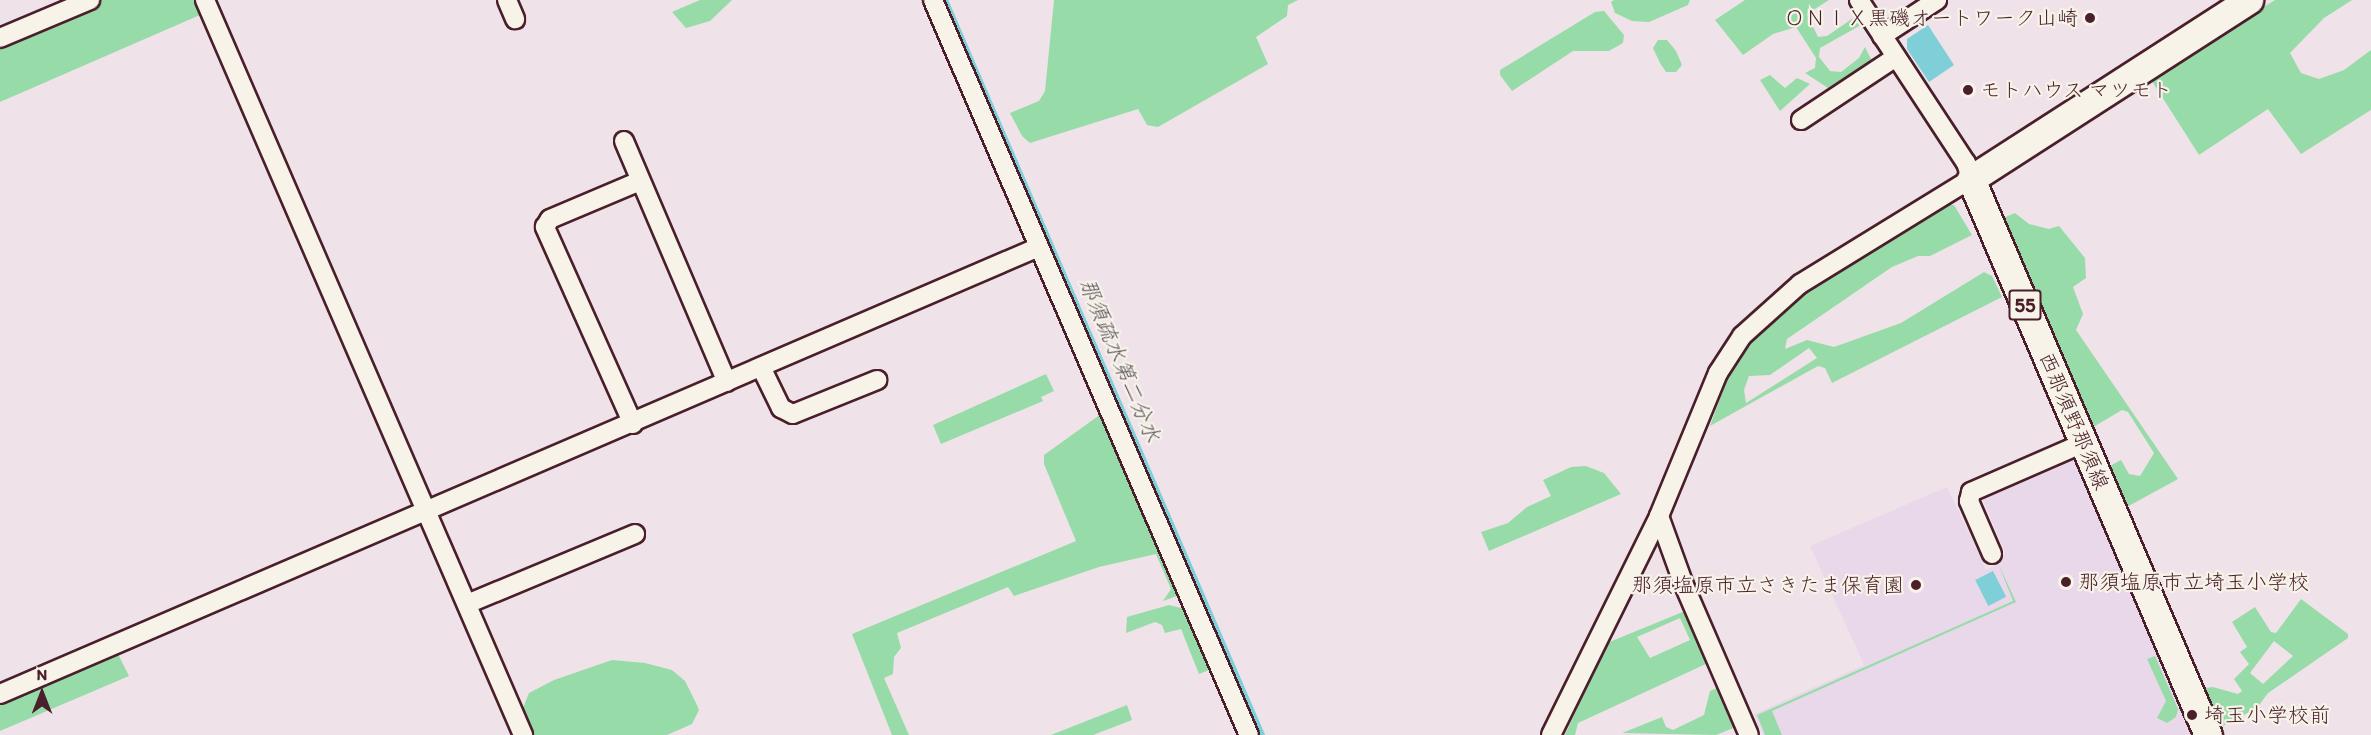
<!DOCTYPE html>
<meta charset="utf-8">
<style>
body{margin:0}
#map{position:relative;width:2371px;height:735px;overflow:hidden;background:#efe3e9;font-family:Itim,"Klee One",sans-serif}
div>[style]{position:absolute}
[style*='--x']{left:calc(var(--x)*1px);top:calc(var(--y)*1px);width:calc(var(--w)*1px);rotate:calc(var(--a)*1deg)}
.built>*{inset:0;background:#e9d8ea}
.green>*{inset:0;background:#97dca8}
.water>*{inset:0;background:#7ecfd7;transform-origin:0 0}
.stream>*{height:6px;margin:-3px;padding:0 3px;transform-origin:3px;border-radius:3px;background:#7ecfd7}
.roads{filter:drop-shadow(2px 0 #4a1f2b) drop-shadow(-2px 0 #4a1f2b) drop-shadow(0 2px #4a1f2b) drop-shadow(0 -2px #4a1f2b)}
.street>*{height:18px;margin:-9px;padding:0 9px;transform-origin:9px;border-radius:9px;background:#f7f3e8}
.primary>*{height:27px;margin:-13.5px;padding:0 13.5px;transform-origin:13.5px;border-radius:13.5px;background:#f7f3e8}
.dots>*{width:16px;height:16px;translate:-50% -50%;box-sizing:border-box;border:3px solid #f7f3e8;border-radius:50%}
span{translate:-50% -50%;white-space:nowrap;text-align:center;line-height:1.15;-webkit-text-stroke:4.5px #f7f3e8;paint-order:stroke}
.shield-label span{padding:2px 4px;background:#f7f3e8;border:2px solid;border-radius:4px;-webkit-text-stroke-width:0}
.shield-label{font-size:20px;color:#4a1f2b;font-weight:700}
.poi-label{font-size:21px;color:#4a1f2b}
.right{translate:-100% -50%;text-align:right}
.left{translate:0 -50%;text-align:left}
.street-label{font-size:21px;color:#4a1f2b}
.water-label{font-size:22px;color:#5a545f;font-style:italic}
.north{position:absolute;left:12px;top:663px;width:60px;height:60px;-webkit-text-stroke:4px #f7f3e8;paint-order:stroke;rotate:0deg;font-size:16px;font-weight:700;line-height:24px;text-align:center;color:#4a1f2b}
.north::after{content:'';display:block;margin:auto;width:21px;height:27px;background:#4a1f2b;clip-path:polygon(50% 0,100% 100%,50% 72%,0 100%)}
</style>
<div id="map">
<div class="built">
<i style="clip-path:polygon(2074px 460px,2193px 735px,1763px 735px,1754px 714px,1864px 665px,1810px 546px,1947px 487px,1986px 569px,1996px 565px,2005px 552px,1983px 500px)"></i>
</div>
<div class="green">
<i style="clip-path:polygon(101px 0,194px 0,200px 15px,0 102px,0 43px)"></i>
<i style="clip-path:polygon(700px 0,732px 0,710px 21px,686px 28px,672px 12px)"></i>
<i style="clip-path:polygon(1054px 0,1298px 0,1288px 5px,1287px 16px,1256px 37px,1268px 64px,1158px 127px,1147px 125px,1138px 109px,1030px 143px,1022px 136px,1010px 113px,1039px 101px,1045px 91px)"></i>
<i style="clip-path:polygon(1614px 0,1690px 0,1688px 5px,1649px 22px,1632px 21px,1615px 13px,1611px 2px)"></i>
<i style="clip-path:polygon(1745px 0,1829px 0,1807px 14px,1818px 37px,1827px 36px,1859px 14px,1880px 45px,1877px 47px,1861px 25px,1820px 48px,1819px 57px,1830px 71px,1841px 72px,1859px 58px,1865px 47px,1872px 61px,1828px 88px,1805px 73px,1815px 68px,1816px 58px,1796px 27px,1773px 34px,1743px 55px,1715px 20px)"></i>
<i style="clip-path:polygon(2275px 0,2352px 0,2324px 18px,2290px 53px,2301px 73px,2319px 79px,2344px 70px,2371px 50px,2371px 110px,2301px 154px,2268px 109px,2199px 155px,2150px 78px)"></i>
<i style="clip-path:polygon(1604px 11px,1624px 35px,1623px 43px,1609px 51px,1573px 51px,1512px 91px,1500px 75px,1500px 70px,1595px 12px)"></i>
<i style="clip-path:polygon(1658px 40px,1667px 40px,1676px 51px,1682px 65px,1676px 72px,1666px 72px,1660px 63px,1653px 48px)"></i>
<i style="clip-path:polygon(1770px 75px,1785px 88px,1797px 78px,1810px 84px,1780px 111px,1760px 80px)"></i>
<i style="clip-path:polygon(evenodd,1942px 205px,1954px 205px,1972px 235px,1930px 256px,1918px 256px,1892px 267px,1787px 339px,1785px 349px,1807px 340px,1834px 347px,1901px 323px,1984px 272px,1992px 276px,2002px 297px,1832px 383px,1825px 368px,1818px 366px,1710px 426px,1728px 377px,1761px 326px,1784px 301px,1942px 205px,1809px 348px,1817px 358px,1746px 403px,1744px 390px,1749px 376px,1770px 375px,1809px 348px)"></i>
<i style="clip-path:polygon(2015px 213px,2029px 224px,2049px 229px,2059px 226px,2085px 258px,2086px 278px,2073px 287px,2083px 314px,2076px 330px,2178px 479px,2125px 508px,2106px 468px,2121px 460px,2129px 474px,2140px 476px,2154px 453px,2128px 412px,2122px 410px,2090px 429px,1998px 220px)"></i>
<i style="clip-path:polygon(1046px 374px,1054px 391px,1041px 397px,1043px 401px,941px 444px,933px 425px)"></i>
<i style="clip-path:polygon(1101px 414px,1178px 589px,1177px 596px,1163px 601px,1171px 589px,1156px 554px,1099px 567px,1014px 596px,1008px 587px,897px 633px,901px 648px,894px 657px,893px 674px,884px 678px,909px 735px,892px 735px,852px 634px,1076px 541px,1044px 464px,1044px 455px)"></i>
<i style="clip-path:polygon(1586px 466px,1604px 473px,1621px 494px,1489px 551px,1481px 532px,1508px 523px,1527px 507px,1551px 496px,1543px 480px,1571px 467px)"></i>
<i style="clip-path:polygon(1998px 563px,2016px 602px,1772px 711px,1782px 735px,1765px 735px,1757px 715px,2013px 601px)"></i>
<i style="clip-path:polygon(evenodd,2301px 599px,2348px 634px,2348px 638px,2268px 693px,2257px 708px,2219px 728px,2200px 689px,2213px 687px,2238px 694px,2242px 691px,2234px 679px,2249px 664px,2240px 652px,2247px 647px,2232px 622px,2255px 607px,2271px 632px,2276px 633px,2301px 599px,2274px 641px,2293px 656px,2263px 684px,2250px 673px,2274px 641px)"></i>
<i style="clip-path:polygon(1169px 605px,1185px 609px,1230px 710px,1227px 711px,1209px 670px,1199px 674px,1181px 629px,1165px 633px,1162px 625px,1155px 622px,1126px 633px,1127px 617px)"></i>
<i style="clip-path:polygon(evenodd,1685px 611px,1708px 663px,1578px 723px,1575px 735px,1565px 735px,1607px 643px,1685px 611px,1680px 618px,1690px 640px,1650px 658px,1637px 637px,1680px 618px)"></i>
<i style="clip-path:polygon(117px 652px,129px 676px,0 731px,0 704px)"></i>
<i style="clip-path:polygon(2155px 656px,2178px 709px,2176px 717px,2167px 723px,2157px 718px,2166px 701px,2147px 659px)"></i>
<i style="clip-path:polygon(612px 660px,645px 663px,672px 670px,685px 681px,696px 703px,699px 710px,692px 724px,667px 735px,533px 735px,523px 708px,529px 693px,554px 680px)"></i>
<i style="clip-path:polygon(1717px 688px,1736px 727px,1716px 735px,1622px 733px,1662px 717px,1666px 727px,1673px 730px,1704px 715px,1710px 691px)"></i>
<i style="clip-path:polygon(1127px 705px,1132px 720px,1093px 735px,1051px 735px)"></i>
</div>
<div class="water">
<i style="clip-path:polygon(1928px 25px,1954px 65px,1929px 82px,1907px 49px,1907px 39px)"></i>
<i style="left:1993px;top:571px;width:29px;height:20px;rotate:63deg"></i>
</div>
<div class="stream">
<i style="--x:945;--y:0;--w:800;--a:66.67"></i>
</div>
<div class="roads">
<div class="street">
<i style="--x:205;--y:0;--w:801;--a:66.6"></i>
<i style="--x:507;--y:0;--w:21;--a:67"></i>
<i style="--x:933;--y:0;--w:800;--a:66.74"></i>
<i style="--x:1882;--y:36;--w:66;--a:-33.2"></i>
<i style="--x:0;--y:38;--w:98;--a:-22.9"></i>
<i style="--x:1801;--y:120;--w:114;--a:-33.6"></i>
<i style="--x:624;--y:141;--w:262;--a:66.9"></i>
<i style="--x:761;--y:367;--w:46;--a:64"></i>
<i style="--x:781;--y:408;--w:13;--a:27"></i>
<i style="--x:793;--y:414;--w:91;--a:-22"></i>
<i style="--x:633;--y:424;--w:216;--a:-114.1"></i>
<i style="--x:545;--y:227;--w:9;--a:-58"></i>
<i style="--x:550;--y:219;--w:98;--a:-22.9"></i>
<i style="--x:1659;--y:516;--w:73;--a:70.1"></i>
<i style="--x:1684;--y:585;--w:163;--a:66.6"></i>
<i style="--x:1992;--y:554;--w:58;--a:-113.5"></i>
<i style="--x:1969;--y:501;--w:9;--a:-77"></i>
<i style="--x:1971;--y:492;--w:122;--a:-23.6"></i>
<i style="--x:467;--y:604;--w:182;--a:-22.6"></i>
<i style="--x:0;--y:694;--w:1131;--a:-23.28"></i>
<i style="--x:1551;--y:735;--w:244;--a:-63.7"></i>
<i style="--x:1659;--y:516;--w:155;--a:-67.6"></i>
<i style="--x:1718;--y:373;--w:44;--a:-57"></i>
<i style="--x:1742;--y:336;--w:78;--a:-41.9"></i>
<i style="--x:1800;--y:284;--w:201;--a:-31.6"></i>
<i style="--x:1971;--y:179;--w:17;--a:-107"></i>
<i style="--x:1966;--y:163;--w:195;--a:-123.3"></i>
</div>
<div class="primary">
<i style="--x:2208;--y:735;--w:604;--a:-113.09"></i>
<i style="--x:1971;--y:179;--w:331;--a:-32.8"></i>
</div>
</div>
<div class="dots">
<i style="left:2090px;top:18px;background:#4a1f2b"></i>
<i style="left:1968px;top:90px;background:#4a1f2b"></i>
<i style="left:2066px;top:582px;background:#4a1f2b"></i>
<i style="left:1916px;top:585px;background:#4a1f2b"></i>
<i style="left:2192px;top:715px;background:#4a1f2b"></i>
</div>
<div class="shield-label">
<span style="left:2025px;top:305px">55</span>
</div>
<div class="poi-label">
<span class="right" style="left:2078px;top:18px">ＯＮＩＸ黒磯オートワーク山崎</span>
<span class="left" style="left:1980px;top:90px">モトハウス マツモト</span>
<span class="left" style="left:2078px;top:582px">那須塩原市立埼玉小学校</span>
<span class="right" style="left:1904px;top:585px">那須塩原市立さきたま保育園</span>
<span class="left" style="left:2204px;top:715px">埼玉小学校前</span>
</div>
<div class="street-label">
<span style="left:2074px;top:421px;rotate:67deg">西那須野那須線</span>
</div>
<div class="water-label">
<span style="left:1120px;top:360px;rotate:67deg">那須疏水第二分水</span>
</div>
<div class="north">N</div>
</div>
